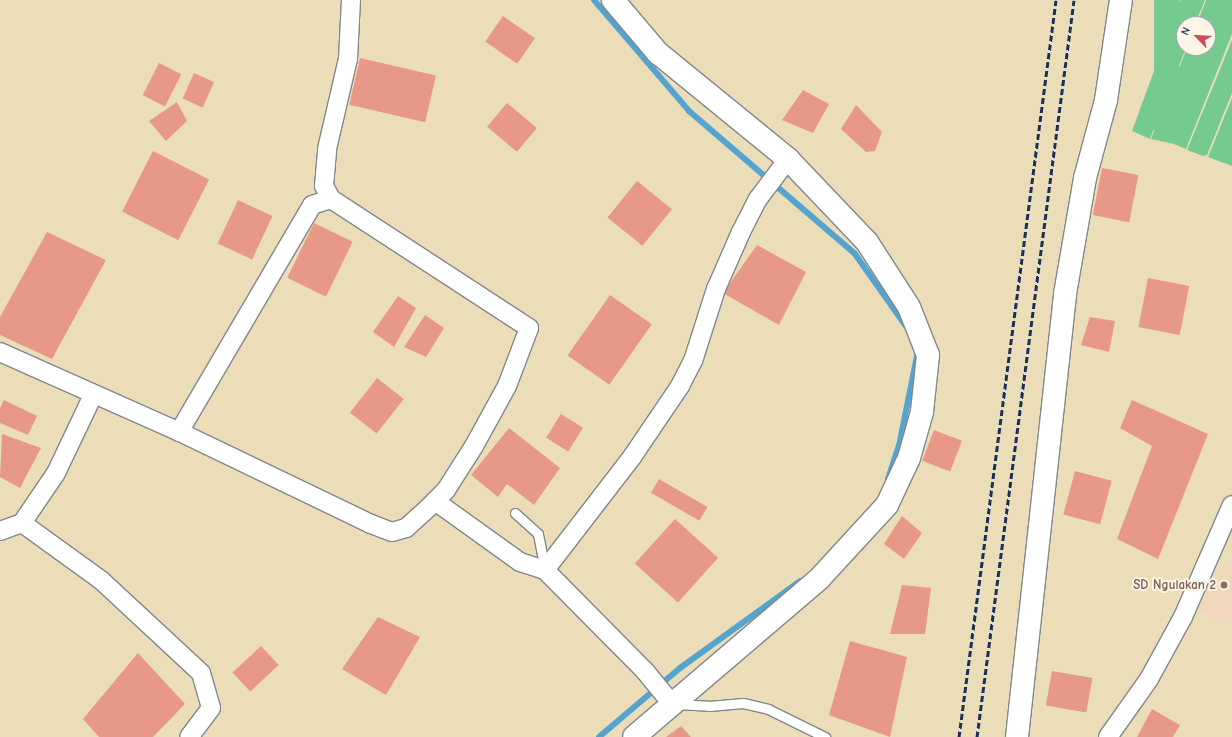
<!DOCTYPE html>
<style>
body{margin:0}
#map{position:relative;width:1232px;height:737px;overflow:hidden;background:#ecddb9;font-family:"Comic Neue",sans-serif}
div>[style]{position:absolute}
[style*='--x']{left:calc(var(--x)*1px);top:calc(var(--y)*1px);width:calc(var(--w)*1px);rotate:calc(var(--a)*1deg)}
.built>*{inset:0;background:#f0d6bc}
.green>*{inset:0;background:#75cb8f;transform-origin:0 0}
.stream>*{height:6px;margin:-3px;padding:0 3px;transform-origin:3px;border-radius:3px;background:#55a4cf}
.building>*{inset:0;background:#e79886;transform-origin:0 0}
.roads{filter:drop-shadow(1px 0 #84868c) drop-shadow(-1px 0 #84868c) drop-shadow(0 1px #84868c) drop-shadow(0 -1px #84868c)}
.lane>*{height:9px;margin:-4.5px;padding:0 4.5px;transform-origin:4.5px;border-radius:4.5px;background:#fff}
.street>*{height:18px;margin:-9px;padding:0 9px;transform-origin:9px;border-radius:9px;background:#fff}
.secondary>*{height:22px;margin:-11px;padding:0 11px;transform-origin:11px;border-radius:11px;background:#fff}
.rail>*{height:3px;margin-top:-1.5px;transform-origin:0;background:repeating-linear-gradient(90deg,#1b2f5e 0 6px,transparent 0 9px)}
.dots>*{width:11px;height:11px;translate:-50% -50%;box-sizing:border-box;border:2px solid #fcf5e5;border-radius:50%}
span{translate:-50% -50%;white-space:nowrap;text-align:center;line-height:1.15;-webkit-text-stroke:4px #fcf5e5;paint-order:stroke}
.education-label{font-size:13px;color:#785e54;font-weight:700}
.right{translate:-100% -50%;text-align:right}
.north{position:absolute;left:1176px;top:16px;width:40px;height:40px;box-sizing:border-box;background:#fcf5e5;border:1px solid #a2a6af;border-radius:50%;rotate:295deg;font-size:11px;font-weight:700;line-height:16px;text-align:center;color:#1b2f5e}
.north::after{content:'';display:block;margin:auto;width:14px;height:18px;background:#d1495b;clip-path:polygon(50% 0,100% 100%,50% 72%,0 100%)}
</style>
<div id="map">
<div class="built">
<i style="clip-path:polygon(1232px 560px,1232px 613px,1223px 624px,1199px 609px)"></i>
</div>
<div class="green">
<i style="left:1154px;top:0;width:25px;height:130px"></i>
<i style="clip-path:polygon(1180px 0,1205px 0,1195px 24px,1184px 24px,1186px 48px,1150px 139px,1132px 131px)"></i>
<i style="clip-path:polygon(1206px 0,1232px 0,1232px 34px,1186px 149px,1174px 144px,1188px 111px,1174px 144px,1151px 139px,1187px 48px,1208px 48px,1208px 24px,1197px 24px)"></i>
<i style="clip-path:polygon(1232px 40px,1232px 93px,1207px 155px,1203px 156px,1187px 150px)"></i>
<i style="clip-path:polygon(1232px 98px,1232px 166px,1208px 157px)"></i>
</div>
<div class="stream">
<i style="--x:594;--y:0;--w:146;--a:49.4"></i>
<i style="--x:689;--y:111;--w:219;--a:40.7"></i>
<i style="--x:855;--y:254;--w:87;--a:54.8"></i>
<i style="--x:888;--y:479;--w:35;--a:-72"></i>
<i style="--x:899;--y:446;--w:92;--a:-78.7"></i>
<i style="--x:599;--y:737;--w:106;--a:-40.4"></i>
<i style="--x:680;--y:668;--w:148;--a:-35.9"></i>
</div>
<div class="building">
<i style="left:503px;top:16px;width:39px;height:31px;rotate:35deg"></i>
<i style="left:360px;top:58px;width:78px;height:48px;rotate:13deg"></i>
<i style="left:159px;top:63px;width:25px;height:36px;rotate:27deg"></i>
<i style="left:194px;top:73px;width:22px;height:28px;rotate:24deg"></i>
<i style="clip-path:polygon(803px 90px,829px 104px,813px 133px,782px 120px)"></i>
<i style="clip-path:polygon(177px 102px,187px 121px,166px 141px,149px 121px)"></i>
<i style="left:507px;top:103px;width:39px;height:31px;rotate:40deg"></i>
<i style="clip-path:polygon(856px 105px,882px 132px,875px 151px,866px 152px,841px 129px)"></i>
<i style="left:153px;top:151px;width:63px;height:68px;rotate:27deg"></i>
<i style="left:1102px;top:168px;width:37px;height:48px;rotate:11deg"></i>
<i style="left:637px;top:181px;width:45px;height:47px;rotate:39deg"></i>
<i style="left:238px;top:200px;width:38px;height:48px;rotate:25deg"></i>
<i style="left:314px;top:223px;width:43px;height:61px;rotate:26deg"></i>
<i style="clip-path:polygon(47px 232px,106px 260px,52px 359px,0 335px,0 317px)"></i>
<i style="clip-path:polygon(757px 245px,806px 272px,779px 325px,723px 293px)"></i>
<i style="left:1148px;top:278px;width:42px;height:50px;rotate:11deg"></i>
<i style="left:610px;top:295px;width:51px;height:74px;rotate:35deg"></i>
<i style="clip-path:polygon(398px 296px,416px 308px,394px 347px,373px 332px)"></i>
<i style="clip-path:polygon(425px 315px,444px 328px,426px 357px,404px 347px)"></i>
<i style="clip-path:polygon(1090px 317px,1115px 321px,1109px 352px,1081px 345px)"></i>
<i style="left:377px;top:378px;width:34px;height:44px;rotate:38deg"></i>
<i style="clip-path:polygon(4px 400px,37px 416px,28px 435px,0 423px,0 408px)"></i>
<i style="clip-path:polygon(1132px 400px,1208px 434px,1158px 559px,1117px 539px,1152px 446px,1120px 428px)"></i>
<i style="left:561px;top:414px;width:26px;height:28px;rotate:32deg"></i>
<i style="clip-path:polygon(509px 428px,560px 468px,534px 505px,507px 484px,498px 497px,471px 475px)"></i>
<i style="left:934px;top:430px;width:30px;height:33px;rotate:21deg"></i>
<i style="clip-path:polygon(2px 434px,41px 448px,20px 488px,0 477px)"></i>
<i style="left:1075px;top:471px;width:38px;height:45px;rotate:15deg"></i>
<i style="left:659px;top:479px;width:56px;height:16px;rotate:30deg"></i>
<i style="clip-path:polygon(902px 516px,922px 533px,904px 559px,884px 544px)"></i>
<i style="left:675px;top:519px;width:58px;height:60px;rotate:42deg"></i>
<i style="clip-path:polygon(902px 585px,931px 588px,925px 634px,890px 634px)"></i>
<i style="clip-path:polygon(378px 617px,420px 637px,386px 695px,342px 669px)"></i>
<i style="clip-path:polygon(850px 641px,907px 657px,890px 737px,829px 715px)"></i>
<i style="left:261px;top:646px;width:26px;height:39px;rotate:47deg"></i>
<i style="clip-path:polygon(138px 653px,185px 704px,153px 737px,99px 737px,83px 719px)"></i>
<i style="left:1052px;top:671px;width:41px;height:35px;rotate:10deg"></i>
<i style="clip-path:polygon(1152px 709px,1180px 725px,1173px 737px,1137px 737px)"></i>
<i style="clip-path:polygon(681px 726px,691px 737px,666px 737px)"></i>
</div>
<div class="roads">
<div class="lane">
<i style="--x:515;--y:513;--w:31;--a:42"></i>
<i style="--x:538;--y:534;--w:37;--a:79"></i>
<i style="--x:676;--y:704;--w:33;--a:3"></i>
<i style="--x:709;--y:706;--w:34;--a:-5"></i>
<i style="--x:743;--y:703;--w:26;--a:13"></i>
<i style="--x:768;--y:709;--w:64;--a:26.2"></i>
</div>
<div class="street">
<i style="--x:0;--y:352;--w:204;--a:24"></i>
<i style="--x:186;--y:435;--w:205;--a:25.7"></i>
<i style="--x:371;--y:524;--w:22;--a:21"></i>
<i style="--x:392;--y:532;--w:15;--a:-16"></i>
<i style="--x:406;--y:528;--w:30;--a:-42"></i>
<i style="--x:428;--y:508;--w:25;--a:-45"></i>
<i style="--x:446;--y:490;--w:52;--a:-57.5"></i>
<i style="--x:474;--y:446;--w:68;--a:-61.2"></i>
<i style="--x:507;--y:386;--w:62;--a:-69.2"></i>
<i style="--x:529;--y:328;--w:236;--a:-146.9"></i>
<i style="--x:331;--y:199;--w:15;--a:-118"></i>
<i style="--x:324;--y:186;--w:37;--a:-85"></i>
<i style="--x:327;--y:149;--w:92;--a:-76.9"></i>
<i style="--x:348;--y:59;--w:59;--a:-87.1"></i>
<i style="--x:179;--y:432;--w:263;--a:-59.6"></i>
<i style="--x:312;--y:205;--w:20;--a:-18"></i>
<i style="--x:435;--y:501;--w:105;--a:35.7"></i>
<i style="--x:520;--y:562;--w:26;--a:18"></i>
<i style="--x:22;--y:523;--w:60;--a:-55.8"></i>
<i style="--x:56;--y:473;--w:86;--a:-64.6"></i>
<i style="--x:0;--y:531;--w:23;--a:-20"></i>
<i style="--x:22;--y:523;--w:99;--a:35.9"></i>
<i style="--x:102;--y:581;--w:135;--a:42.9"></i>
<i style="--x:201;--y:673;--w:36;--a:74"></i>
<i style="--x:211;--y:708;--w:36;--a:127"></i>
<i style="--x:672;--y:704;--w:43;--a:-129.3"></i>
<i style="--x:645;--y:671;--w:142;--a:-134.7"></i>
<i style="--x:545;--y:570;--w:143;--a:-52.4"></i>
<i style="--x:632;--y:457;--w:86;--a:-55.9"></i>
<i style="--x:680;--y:386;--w:28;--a:-63"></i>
<i style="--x:693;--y:361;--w:76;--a:-72.3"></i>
<i style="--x:716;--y:289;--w:62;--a:-66.3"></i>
<i style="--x:741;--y:232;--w:37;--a:-63"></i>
<i style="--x:758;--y:199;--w:50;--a:-53.1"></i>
<i style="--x:1108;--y:737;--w:71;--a:-54.7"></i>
<i style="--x:1149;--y:679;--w:71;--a:-61.3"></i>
<i style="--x:1183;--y:617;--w:122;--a:-66.4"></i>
</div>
<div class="secondary">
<i style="--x:613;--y:0;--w:70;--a:49.7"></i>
<i style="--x:658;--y:53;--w:168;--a:39.2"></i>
<i style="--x:788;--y:159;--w:115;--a:46.4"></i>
<i style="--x:867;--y:242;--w:77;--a:57.1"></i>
<i style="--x:909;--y:307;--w:52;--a:68.4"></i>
<i style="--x:928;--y:355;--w:57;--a:96"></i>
<i style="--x:922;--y:412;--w:48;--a:105.8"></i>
<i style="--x:909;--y:458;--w:52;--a:115.1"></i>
<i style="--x:887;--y:505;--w:100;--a:132.6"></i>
<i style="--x:819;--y:579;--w:243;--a:139.5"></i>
<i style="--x:1017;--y:737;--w:446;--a:-83.8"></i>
<i style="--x:1065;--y:294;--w:118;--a:-80.2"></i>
<i style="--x:1085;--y:178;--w:81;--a:-74.9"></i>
<i style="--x:1106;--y:100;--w:101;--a:-81.5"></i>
</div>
</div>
<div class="rail">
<i style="--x:959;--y:737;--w:743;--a:-82.5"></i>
<i style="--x:977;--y:737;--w:743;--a:-82.5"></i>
</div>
<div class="dots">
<i style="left:1224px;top:585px;background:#8d6e63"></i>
</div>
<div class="education-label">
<span class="right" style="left:1216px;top:585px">SD Ngulakan 2</span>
</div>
<div class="north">N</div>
</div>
